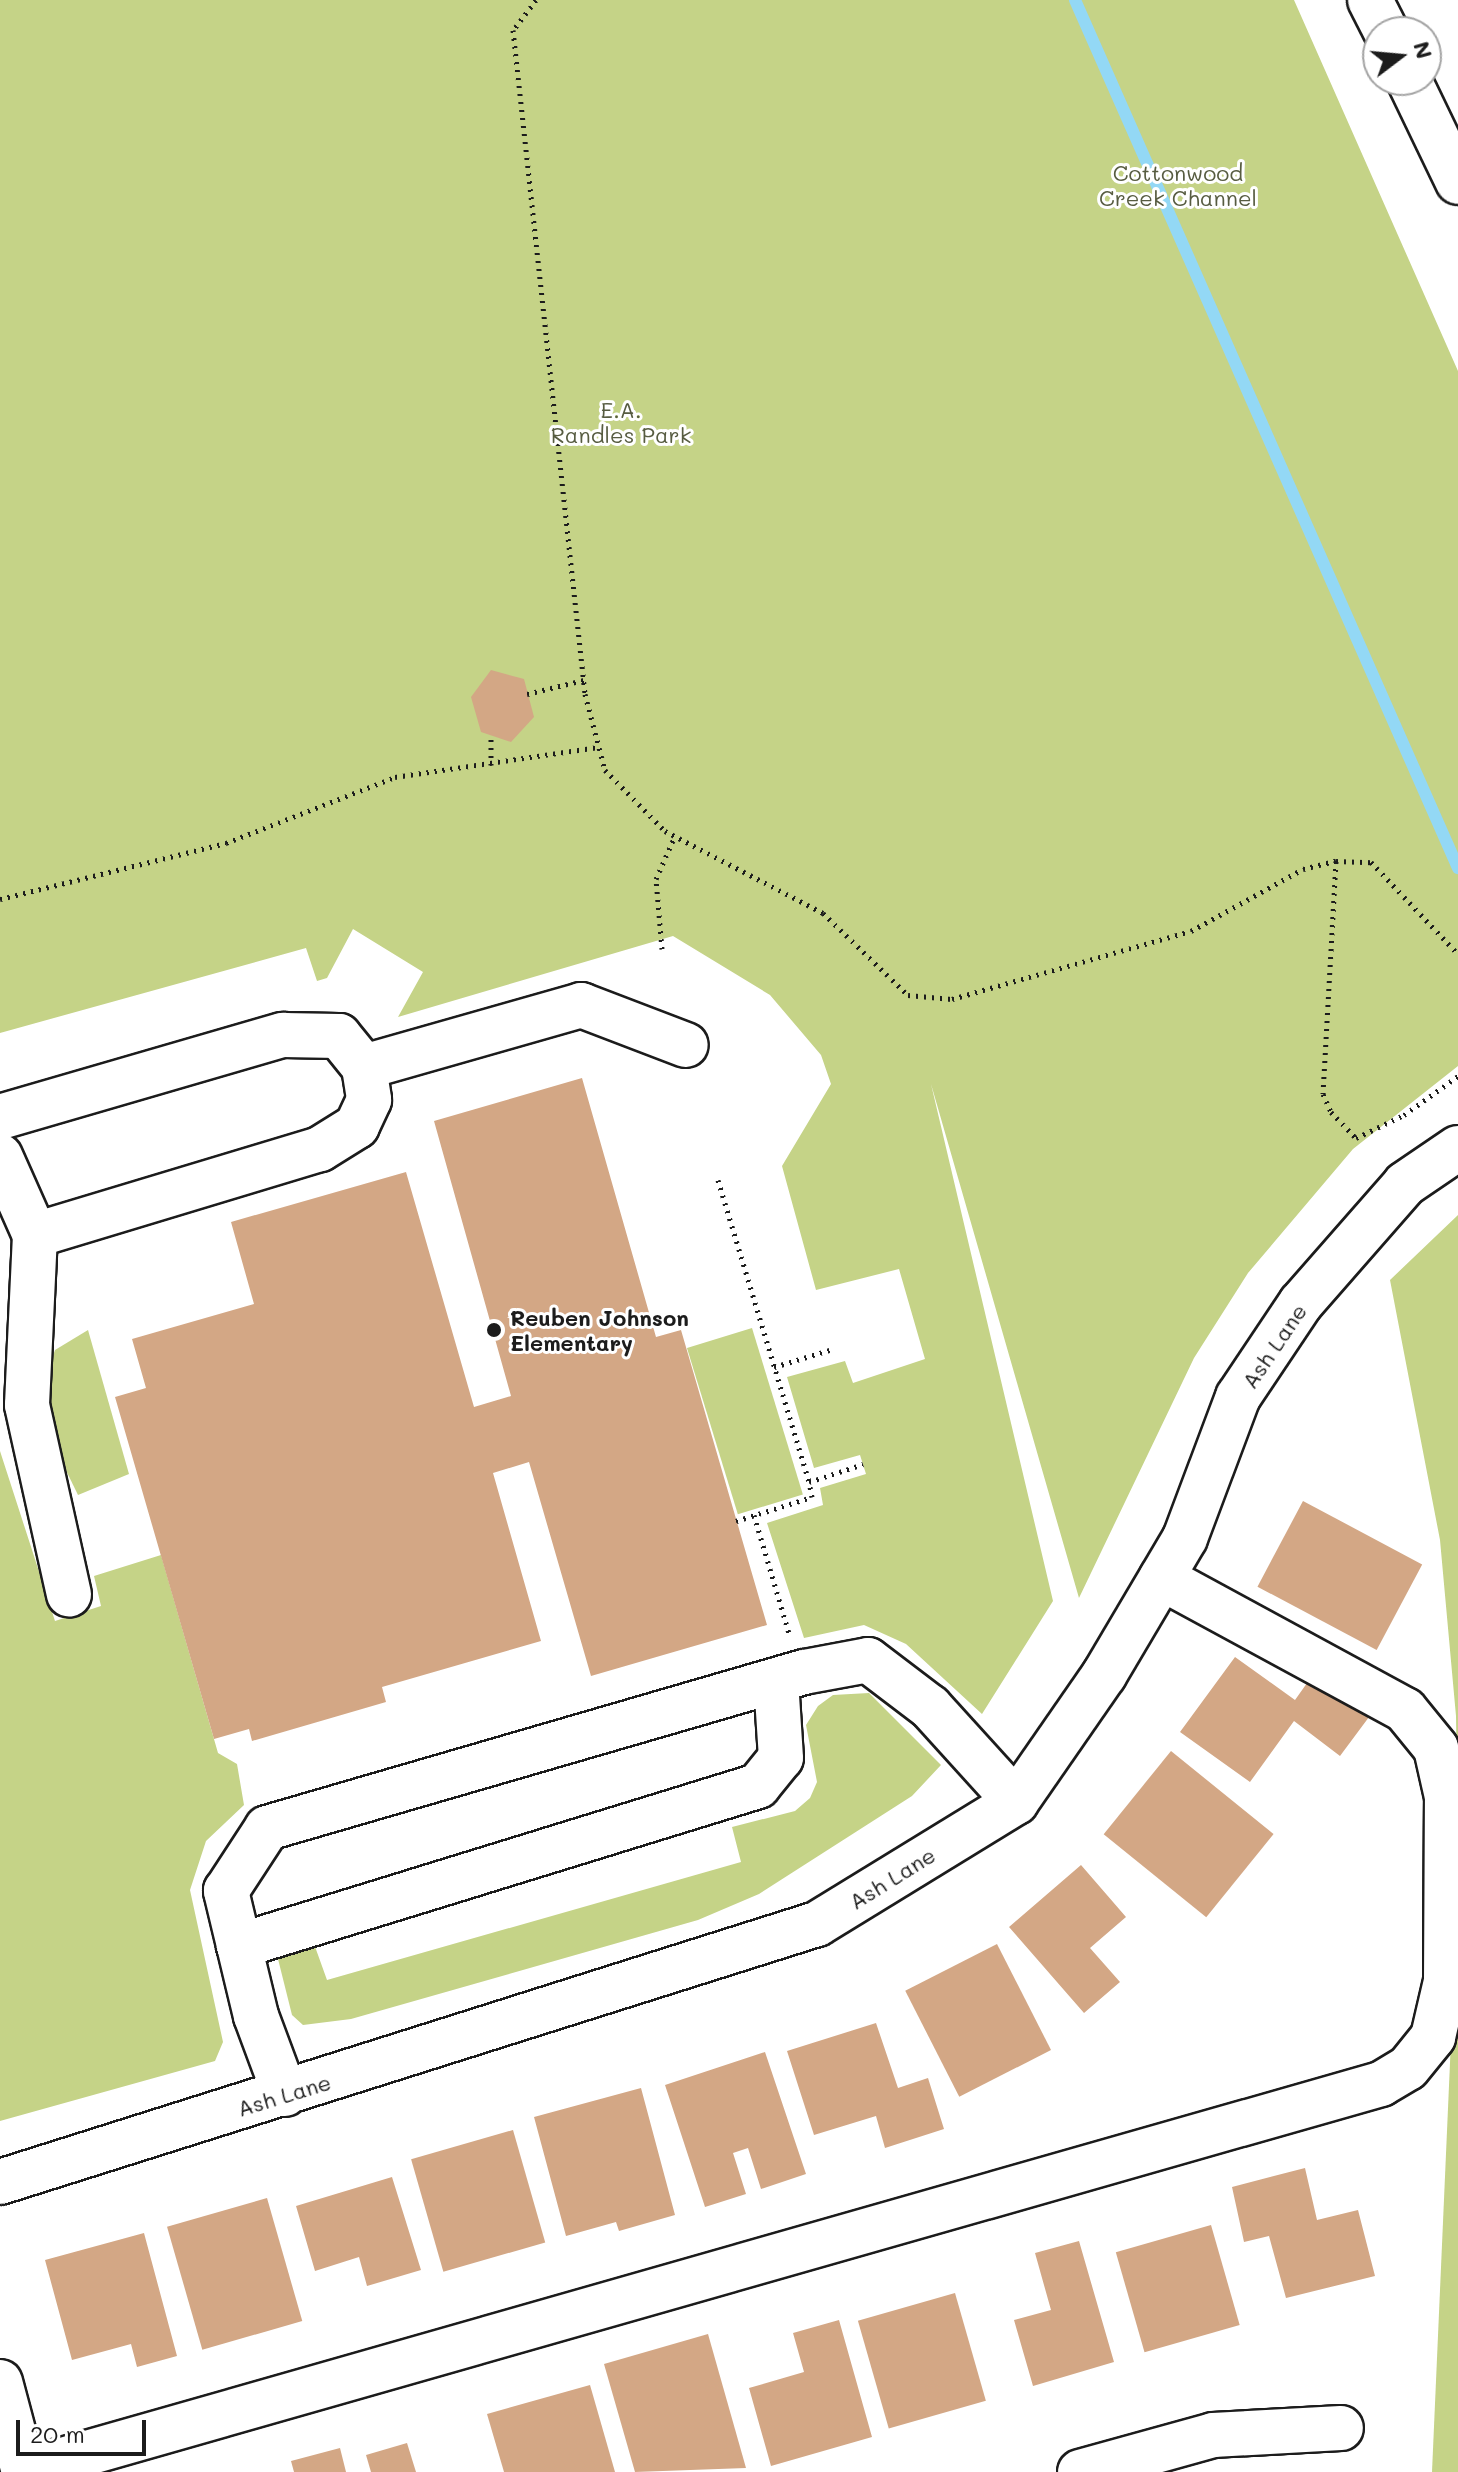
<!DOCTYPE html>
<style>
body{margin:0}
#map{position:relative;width:1458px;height:2472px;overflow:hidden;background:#fff;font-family:Mali,sans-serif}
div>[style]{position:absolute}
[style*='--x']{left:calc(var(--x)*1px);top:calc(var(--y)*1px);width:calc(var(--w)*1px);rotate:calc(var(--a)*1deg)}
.green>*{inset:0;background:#c5d387;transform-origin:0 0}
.stream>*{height:12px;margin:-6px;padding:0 6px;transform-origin:6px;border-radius:6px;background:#93d8f5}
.building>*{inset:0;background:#d3a785;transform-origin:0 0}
.path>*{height:5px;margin-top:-2.5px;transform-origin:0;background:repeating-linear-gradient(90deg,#1c1c1c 0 2px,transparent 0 8px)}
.roads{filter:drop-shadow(2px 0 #1c1c1c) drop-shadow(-2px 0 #1c1c1c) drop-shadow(0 2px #1c1c1c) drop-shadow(0 -2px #1c1c1c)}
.minor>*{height:44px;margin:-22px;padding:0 22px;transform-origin:22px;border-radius:22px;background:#fff}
.dots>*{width:22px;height:22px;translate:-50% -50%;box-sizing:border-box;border:4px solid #fff;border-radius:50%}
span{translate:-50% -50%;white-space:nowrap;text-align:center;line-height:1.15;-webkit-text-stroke:6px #fff;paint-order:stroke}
.park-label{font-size:22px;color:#575c41}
.poi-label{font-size:22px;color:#1c1c1c;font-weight:700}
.left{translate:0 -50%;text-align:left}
.street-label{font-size:22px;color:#1c1c1c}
.north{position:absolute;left:1362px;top:16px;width:80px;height:80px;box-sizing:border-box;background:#fff;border:2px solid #a4a4a4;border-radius:50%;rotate:74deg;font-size:22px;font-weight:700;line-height:32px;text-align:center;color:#1c1c1c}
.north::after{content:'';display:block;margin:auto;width:28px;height:36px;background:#1c1c1c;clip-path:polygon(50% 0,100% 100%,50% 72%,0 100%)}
.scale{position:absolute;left:16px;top:2420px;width:130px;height:36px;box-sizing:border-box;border:4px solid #1c1c1c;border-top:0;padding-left:10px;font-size:24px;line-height:28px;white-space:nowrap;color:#1c1c1c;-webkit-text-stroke:6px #fff;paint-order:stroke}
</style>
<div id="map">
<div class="green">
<i style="clip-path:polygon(0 0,1294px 0,1458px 371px,1458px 1066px,1353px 1149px,1248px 1273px,1194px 1358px,1079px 1598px,931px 1084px,1053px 1601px,982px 1714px,906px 1644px,864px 1625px,804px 1638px,767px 1523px,823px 1505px,820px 1488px,866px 1474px,860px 1455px,814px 1468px,787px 1377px,845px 1361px,853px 1383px,925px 1359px,899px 1269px,816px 1290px,782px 1166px,831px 1084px,821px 1055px,770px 995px,673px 936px,398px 1017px,423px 972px,353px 929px,327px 978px,317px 981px,306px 948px,0 1033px)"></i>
<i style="clip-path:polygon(1458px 1215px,1458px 1849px,1456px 1716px,1440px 1540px,1390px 1280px)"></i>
<i style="left:752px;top:1328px;width:174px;height:68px;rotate:73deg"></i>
<i style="clip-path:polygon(88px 1330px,129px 1474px,78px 1495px,58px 1454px,41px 1391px,55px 1350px)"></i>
<i style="clip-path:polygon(0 1451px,55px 1621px,101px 1606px,94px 1576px,161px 1555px,218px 1753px,237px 1764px,244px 1805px,206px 1841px,190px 1890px,223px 2042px,215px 2061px,0 2121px)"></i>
<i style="clip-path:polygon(869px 1693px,941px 1765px,912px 1796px,759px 1894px,698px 1920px,351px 2019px,303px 2025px,292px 2015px,276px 1951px,313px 1941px,327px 1980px,741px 1862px,732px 1827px,795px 1811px,810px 1798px,817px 1782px,806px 1725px,818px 1706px,833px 1695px)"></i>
<i style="clip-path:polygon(1458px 1881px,1458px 2472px,1432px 2472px)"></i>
</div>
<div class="stream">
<i style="--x:1075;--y:0;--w:949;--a:66.19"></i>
</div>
<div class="building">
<i style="clip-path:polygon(491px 670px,524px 679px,534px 717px,511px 742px,481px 732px,471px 697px)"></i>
<i style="clip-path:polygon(582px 1078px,656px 1337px,681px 1330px,767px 1625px,591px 1676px,529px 1462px,493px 1473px,541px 1641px,382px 1687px,386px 1702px,252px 1741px,249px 1729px,214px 1739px,115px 1397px,146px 1388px,132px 1339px,254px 1304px,231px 1222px,406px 1172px,474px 1407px,511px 1396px,434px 1121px)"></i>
<i style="left:1303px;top:1501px;width:135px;height:97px;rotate:28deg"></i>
<i style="clip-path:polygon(1235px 1657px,1295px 1700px,1312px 1676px,1369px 1717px,1340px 1756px,1294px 1721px,1250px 1782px,1180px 1732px)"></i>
<i style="left:1171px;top:1751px;width:132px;height:107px;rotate:39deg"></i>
<i style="clip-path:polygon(1081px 1865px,1126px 1917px,1090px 1948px,1120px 1982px,1084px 2013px,1009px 1927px)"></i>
<i style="left:997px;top:1944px;width:119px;height:103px;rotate:63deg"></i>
<i style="clip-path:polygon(876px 2023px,898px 2088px,928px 2078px,944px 2129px,885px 2148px,876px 2116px,814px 2135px,787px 2051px)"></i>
<i style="clip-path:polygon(765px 2052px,806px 2174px,761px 2189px,748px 2148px,733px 2153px,746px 2194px,705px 2207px,665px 2085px)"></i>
<i style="clip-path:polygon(641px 2088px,675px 2215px,619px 2231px,616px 2222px,566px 2236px,534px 2117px)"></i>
<i style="left:513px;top:2130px;width:117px;height:106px;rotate:74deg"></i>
<i style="clip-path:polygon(1305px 2168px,1317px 2220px,1358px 2210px,1375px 2276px,1286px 2298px,1269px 2236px,1244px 2242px,1232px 2187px)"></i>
<i style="clip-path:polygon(392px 2177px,421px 2270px,367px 2286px,359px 2257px,315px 2271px,296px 2206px)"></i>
<i style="left:267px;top:2198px;width:128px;height:104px;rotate:74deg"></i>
<i style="left:1211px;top:2225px;width:104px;height:99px;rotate:74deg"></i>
<i style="clip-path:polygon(144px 2233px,177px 2356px,137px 2367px,131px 2344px,72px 2360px,45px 2260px)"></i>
<i style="clip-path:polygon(1079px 2241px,1114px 2362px,1033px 2386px,1014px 2320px,1051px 2310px,1035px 2253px)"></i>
<i style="left:955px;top:2293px;width:112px;height:101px;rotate:74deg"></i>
<i style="clip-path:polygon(839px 2320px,872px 2437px,771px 2466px,749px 2388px,804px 2372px,793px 2333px)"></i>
<i style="clip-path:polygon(708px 2334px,746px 2468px,635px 2472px,604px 2364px)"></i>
<i style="clip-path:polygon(590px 2385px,615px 2472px,504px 2472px,487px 2414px)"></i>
<i style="clip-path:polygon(407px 2443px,416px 2472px,371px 2472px,366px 2455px)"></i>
<i style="clip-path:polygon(340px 2448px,346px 2472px,294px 2472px,291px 2461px)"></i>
</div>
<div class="path">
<i style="--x:536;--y:0;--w:38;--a:127"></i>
<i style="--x:513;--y:30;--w:668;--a:83.81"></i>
<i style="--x:585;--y:694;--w:79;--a:75.3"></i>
<i style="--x:605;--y:770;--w:86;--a:45.5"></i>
<i style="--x:665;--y:831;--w:178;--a:27.4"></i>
<i style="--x:823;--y:913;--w:118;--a:44"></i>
<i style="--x:908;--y:995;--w:44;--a:5.2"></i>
<i style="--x:952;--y:999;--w:248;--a:-15.9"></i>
<i style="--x:1191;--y:931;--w:128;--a:-29"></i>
<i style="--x:1303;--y:869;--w:34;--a:-14"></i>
<i style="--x:1336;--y:861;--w:35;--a:2"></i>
<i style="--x:1371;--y:862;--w:127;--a:46.6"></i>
<i style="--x:527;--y:694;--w:59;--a:-13.8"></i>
<i style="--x:491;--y:765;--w:29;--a:-90"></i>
<i style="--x:1336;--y:861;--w:233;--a:93.2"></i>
<i style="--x:1323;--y:1094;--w:20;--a:66"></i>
<i style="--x:1331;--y:1112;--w:36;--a:46"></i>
<i style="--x:1356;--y:1138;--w:53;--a:-25.6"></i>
<i style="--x:1404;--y:1115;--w:67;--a:-35.8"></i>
<i style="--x:0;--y:899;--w:233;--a:-13.9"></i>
<i style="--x:226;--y:843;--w:181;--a:-21.3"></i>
<i style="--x:395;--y:777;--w:206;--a:-8.4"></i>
<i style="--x:662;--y:949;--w:70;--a:-94.9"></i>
<i style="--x:656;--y:879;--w:47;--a:-66.2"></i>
<i style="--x:718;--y:1180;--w:315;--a:73.2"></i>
<i style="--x:809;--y:1482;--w:57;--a:-18.4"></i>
<i style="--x:774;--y:1367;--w:62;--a:-17"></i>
<i style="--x:754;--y:1515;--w:123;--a:73.5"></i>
<i style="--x:736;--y:1521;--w:80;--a:-17.5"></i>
<i style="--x:812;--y:1497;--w:15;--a:-101"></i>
</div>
<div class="roads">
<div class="minor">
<i style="--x:1370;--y:0;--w:36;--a:63"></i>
<i style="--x:1409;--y:80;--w:113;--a:64.3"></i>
<i style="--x:364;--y:1067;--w:226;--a:-15.9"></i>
<i style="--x:581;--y:1005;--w:112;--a:20.9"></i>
<i style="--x:0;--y:1117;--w:295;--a:-16.2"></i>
<i style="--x:283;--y:1035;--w:56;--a:1"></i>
<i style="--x:339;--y:1036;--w:40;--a:51"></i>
<i style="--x:364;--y:1067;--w:33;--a:81"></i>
<i style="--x:369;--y:1100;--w:29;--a:115"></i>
<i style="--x:357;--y:1126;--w:44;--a:148.1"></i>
<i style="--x:320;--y:1149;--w:298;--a:163.2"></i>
<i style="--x:35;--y:1235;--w:86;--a:-113.9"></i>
<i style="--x:35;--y:1235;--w:170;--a:92.7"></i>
<i style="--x:27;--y:1405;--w:194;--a:77.5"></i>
<i style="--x:239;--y:1946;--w:543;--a:-17.13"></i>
<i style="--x:758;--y:1786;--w:36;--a:-51"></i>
<i style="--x:781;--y:1758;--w:78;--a:-93.7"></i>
<i style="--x:285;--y:2094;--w:83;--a:-110.4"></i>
<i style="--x:256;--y:2016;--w:129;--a:-103.5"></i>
<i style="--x:226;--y:1891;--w:75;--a:-56.9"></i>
<i style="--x:267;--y:1828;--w:559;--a:-16.2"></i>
<i style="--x:804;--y:1672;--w:65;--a:-10.6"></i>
<i style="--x:868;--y:1660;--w:78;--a:37.2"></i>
<i style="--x:930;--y:1707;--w:128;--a:47.8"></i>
<i style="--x:0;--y:2182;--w:857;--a:-17.53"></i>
<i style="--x:817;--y:1924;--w:233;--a:-31.5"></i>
<i style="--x:1016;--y:1802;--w:155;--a:-55.3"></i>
<i style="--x:1104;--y:1675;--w:159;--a:-59.4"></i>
<i style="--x:1185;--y:1538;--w:151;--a:-69.4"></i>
<i style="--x:1238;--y:1397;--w:113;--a:-56.2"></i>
<i style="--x:1301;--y:1303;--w:158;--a:-48.8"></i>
<i style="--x:1405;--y:1184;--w:64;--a:-34.2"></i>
<i style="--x:0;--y:2382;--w:93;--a:75.1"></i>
<i style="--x:24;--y:2471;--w:1411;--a:-15.92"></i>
<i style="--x:1381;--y:2084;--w:31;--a:-31"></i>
<i style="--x:1408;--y:2068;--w:40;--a:-51"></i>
<i style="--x:1433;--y:2037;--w:57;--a:-76.9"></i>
<i style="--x:1446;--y:1981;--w:184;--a:-89.7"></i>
<i style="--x:1447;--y:1797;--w:50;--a:-102.7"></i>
<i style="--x:1436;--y:1748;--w:49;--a:-129.2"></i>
<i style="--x:1405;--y:1710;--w:277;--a:-151.5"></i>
<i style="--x:1080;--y:2472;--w:138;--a:-15.5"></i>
<i style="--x:1213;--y:2435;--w:128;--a:-3.1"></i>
</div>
</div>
<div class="dots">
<i style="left:494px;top:1330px;background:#1c1c1c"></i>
</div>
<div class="park-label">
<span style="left:1178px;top:185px">Cottonwood<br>Creek Channel</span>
<span style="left:621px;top:422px">E.A.<br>Randles Park</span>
</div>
<div class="poi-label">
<span class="left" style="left:510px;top:1330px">Reuben Johnson<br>Elementary</span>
</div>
<div class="street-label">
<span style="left:1274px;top:1346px;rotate:-56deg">Ash Lane</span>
<span style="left:892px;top:1878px;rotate:-32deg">Ash Lane</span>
<span style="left:284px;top:2095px;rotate:-17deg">Ash Lane</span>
</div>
<div class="north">N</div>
<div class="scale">20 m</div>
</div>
